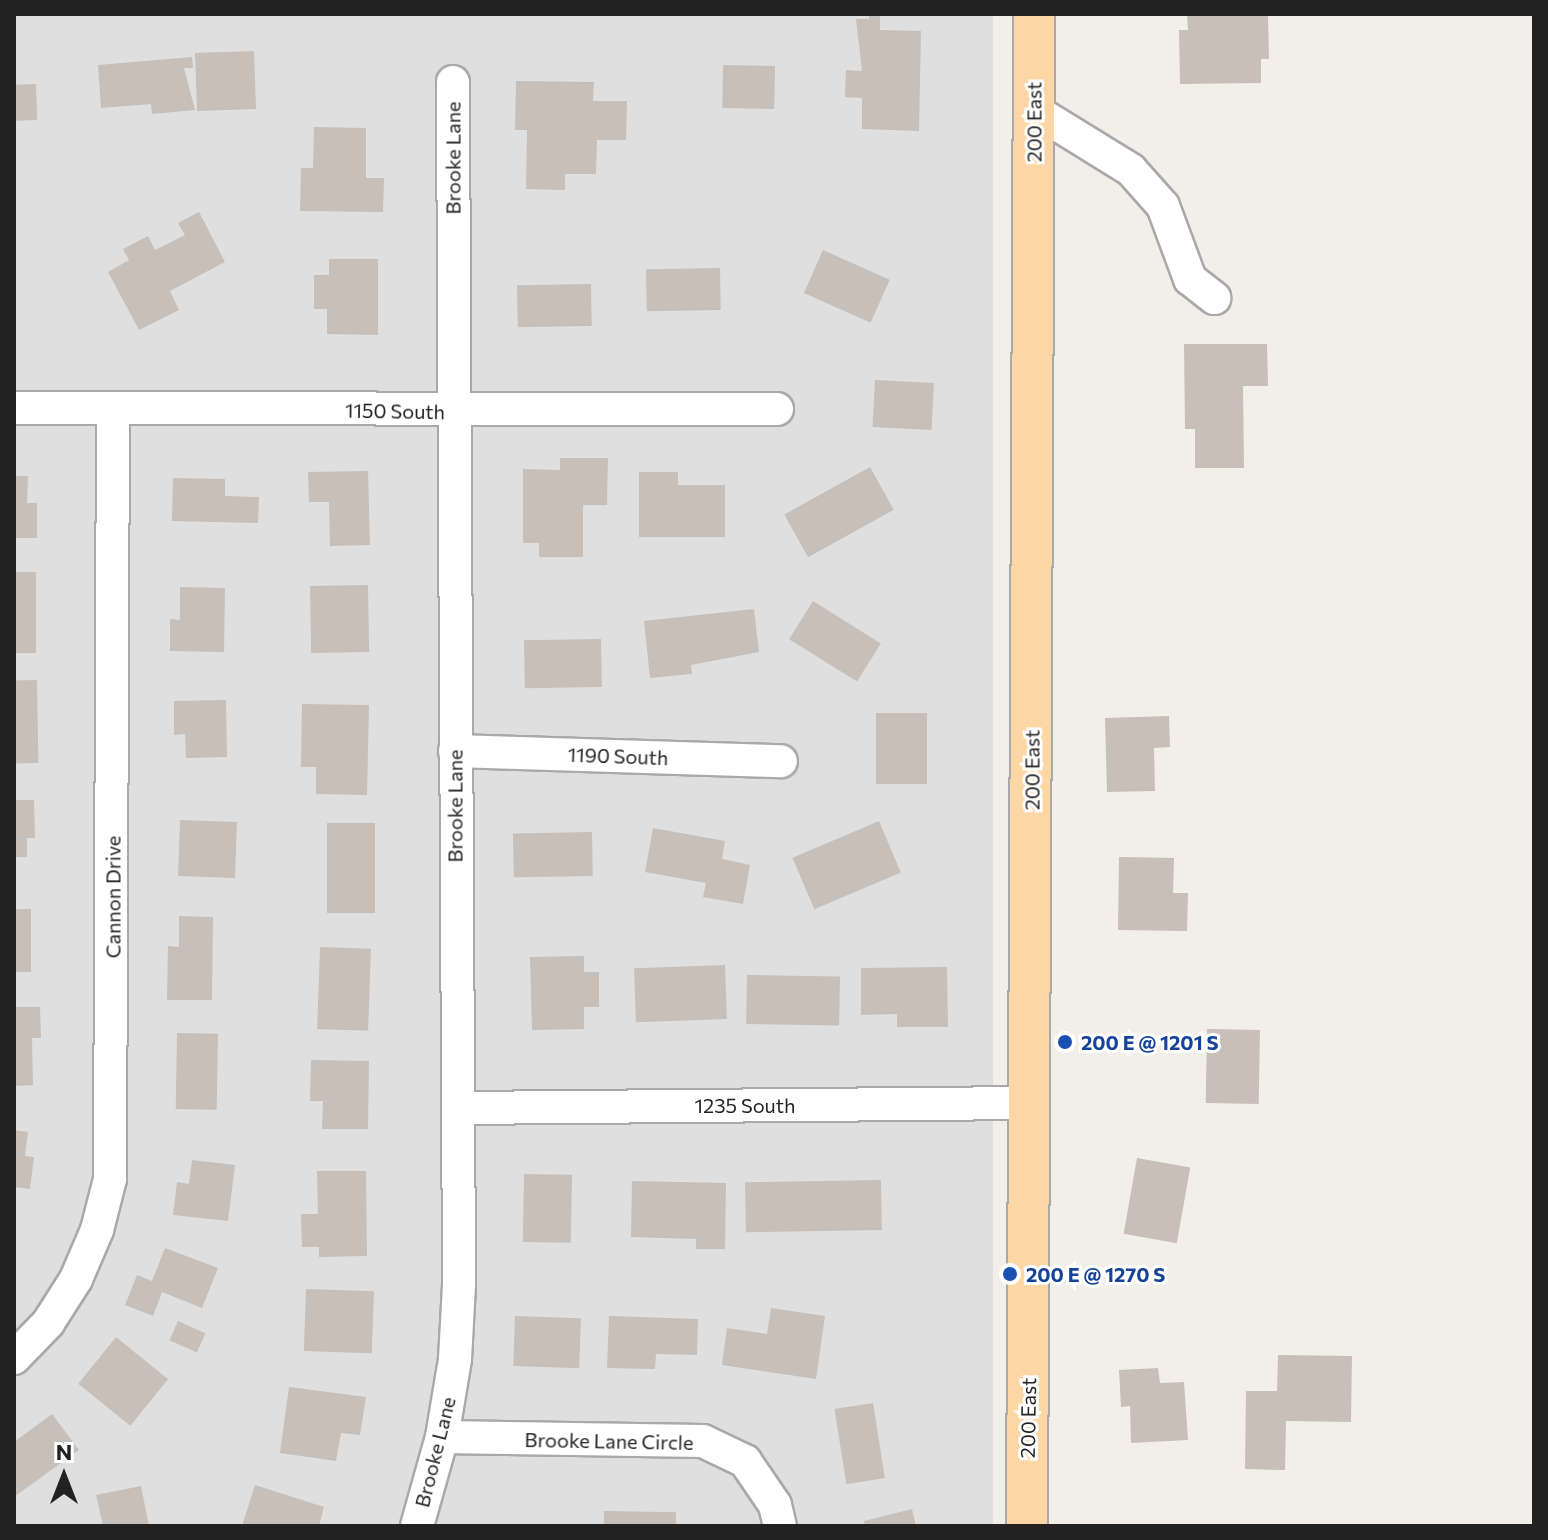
<!DOCTYPE html>
<style>
body{margin:0}
#map{position:relative;width:1548px;height:1540px;overflow:hidden;background:#f2efe9;font-family:Commissioner,sans-serif}
div>[style]{position:absolute}
[style*='--x']{left:calc(var(--x)*1px);top:calc(var(--y)*1px);width:calc(var(--w)*1px);rotate:calc(var(--a)*1deg)}
.residential>*{inset:0;background:#e0dfdf;transform-origin:0 0}
.building>*{inset:0;background:#c7bfb8;transform-origin:0 0}
.roads{filter:drop-shadow(2px 0 #a9a9a9) drop-shadow(-2px 0 #a9a9a9) drop-shadow(0 2px #a9a9a9) drop-shadow(0 -2px #a9a9a9)}
.minor>*{height:32px;margin:-16px;padding:0 16px;transform-origin:16px;border-radius:16px;background:#fff}
.major>*{height:40px;margin:-20px;padding:0 20px;transform-origin:20px;border-radius:20px;background:#fcd6a4}
.dots>*{width:22px;height:22px;translate:-50% -50%;box-sizing:border-box;border:4px solid #fff;border-radius:50%}
span{translate:-50% -50%;white-space:nowrap;text-align:center;line-height:1.15;-webkit-text-stroke:6px #fff;paint-order:stroke}
.street-label{font-size:20px;color:#222}
.transit-label{font-size:20px;color:#164399;font-weight:700}
.left{translate:0 -50%;text-align:left}
.frame{position:absolute;inset:0;border:16px solid #222;pointer-events:none}
.north{position:absolute;left:24px;top:1436px;width:80px;height:80px;-webkit-text-stroke:6px #fff;paint-order:stroke;rotate:0deg;font-size:22px;font-weight:700;line-height:32px;text-align:center;color:#222}
.north::after{content:'';display:block;margin:auto;width:28px;height:36px;background:#222;clip-path:polygon(50% 0,100% 100%,50% 72%,0 100%)}
</style>
<div id="map">
<div class="residential">
<i style="left:14px;top:14px;width:979px;height:1512px"></i>
</div>
<div class="building">
<i style="clip-path:polygon(869px 14px,880px 14px,880px 30px,921px 31px,919px 131px,862px 129px,862px 98px,845px 97px,846px 70px,862px 71px,856px 19px,869px 19px)"></i>
<i style="clip-path:polygon(1187px 14px,1268px 14px,1269px 59px,1261px 59px,1261px 83px,1180px 84px,1179px 30px,1188px 30px)"></i>
<i style="left:254px;top:51px;width:58px;height:59px;rotate:88deg"></i>
<i style="clip-path:polygon(192px 57px,193px 68px,184px 68px,195px 110px,152px 114px,151px 104px,101px 108px,98px 65px)"></i>
<i style="left:723px;top:65px;width:52px;height:43px;rotate:1deg"></i>
<i style="clip-path:polygon(516px 81px,594px 82px,593px 101px,627px 101px,626px 140px,597px 140px,596px 174px,565px 174px,565px 190px,526px 189px,527px 130px,515px 130px)"></i>
<i style="left:36px;top:84px;width:36px;height:22px;rotate:88deg"></i>
<i style="clip-path:polygon(314px 127px,366px 128px,366px 178px,384px 178px,383px 212px,300px 211px,301px 168px,313px 168px)"></i>
<i style="clip-path:polygon(199px 212px,225px 262px,170px 291px,179px 310px,139px 330px,108px 272px,129px 260px,123px 249px,148px 236px,155px 250px,185px 235px,178px 223px)"></i>
<i style="left:823px;top:250px;width:73px;height:47px;rotate:24deg"></i>
<i style="clip-path:polygon(329px 259px,378px 259px,378px 335px,327px 334px,327px 309px,314px 309px,314px 275px,329px 275px)"></i>
<i style="left:720px;top:268px;width:42px;height:74px;rotate:89deg"></i>
<i style="left:591px;top:284px;width:42px;height:74px;rotate:89deg"></i>
<i style="clip-path:polygon(1184px 344px,1267px 344px,1268px 386px,1243px 386px,1244px 468px,1195px 468px,1195px 429px,1185px 429px)"></i>
<i style="left:875px;top:380px;width:59px;height:47px;rotate:3deg"></i>
<i style="clip-path:polygon(560px 458px,608px 458px,607px 505px,583px 505px,583px 557px,539px 557px,539px 543px,523px 543px,523px 469px,560px 470px)"></i>
<i style="left:870px;top:467px;width:49px;height:98px;rotate:61deg"></i>
<i style="clip-path:polygon(368px 471px,370px 545px,330px 546px,329px 502px,309px 502px,308px 472px)"></i>
<i style="clip-path:polygon(639px 472px,678px 472px,678px 485px,725px 485px,725px 537px,639px 537px)"></i>
<i style="clip-path:polygon(14px 476px,28px 476px,27px 503px,37px 503px,37px 538px,14px 538px)"></i>
<i style="clip-path:polygon(173px 478px,225px 479px,225px 496px,259px 497px,258px 523px,172px 521px)"></i>
<i style="left:14px;top:572px;width:22px;height:81px"></i>
<i style="left:368px;top:585px;width:67px;height:58px;rotate:89deg"></i>
<i style="clip-path:polygon(180px 587px,225px 588px,224px 652px,170px 651px,170px 619px,180px 620px)"></i>
<i style="left:813px;top:601px;width:80px;height:45px;rotate:32deg"></i>
<i style="clip-path:polygon(754px 609px,759px 652px,691px 665px,692px 674px,650px 678px,644px 621px)"></i>
<i style="left:601px;top:639px;width:48px;height:77px;rotate:89deg"></i>
<i style="left:37px;top:680px;width:83px;height:23px;rotate:89deg"></i>
<i style="clip-path:polygon(226px 700px,227px 757px,186px 758px,185px 734px,174px 735px,174px 701px)"></i>
<i style="clip-path:polygon(302px 704px,369px 705px,367px 795px,316px 794px,316px 767px,301px 767px)"></i>
<i style="left:876px;top:713px;width:51px;height:71px"></i>
<i style="clip-path:polygon(1169px 716px,1170px 747px,1154px 748px,1155px 791px,1107px 792px,1105px 718px)"></i>
<i style="clip-path:polygon(14px 800px,34px 800px,35px 838px,27px 838px,27px 857px,14px 857px)"></i>
<i style="left:180px;top:820px;width:57px;height:56px;rotate:2deg"></i>
<i style="left:879px;top:821px;width:56px;height:94px;rotate:67deg"></i>
<i style="left:327px;top:823px;width:48px;height:90px"></i>
<i style="clip-path:polygon(653px 828px,725px 841px,722px 859px,750px 865px,743px 904px,703px 897px,706px 883px,645px 872px)"></i>
<i style="left:592px;top:832px;width:44px;height:79px;rotate:89deg"></i>
<i style="clip-path:polygon(1119px 857px,1174px 858px,1173px 893px,1188px 893px,1187px 931px,1118px 930px)"></i>
<i style="left:14px;top:909px;width:17px;height:63px"></i>
<i style="clip-path:polygon(179px 916px,213px 917px,212px 1000px,167px 1000px,168px 946px,179px 947px)"></i>
<i style="left:320px;top:947px;width:51px;height:82px;rotate:2deg"></i>
<i style="clip-path:polygon(584px 956px,584px 972px,599px 972px,599px 1007px,584px 1007px,584px 1029px,532px 1030px,530px 957px)"></i>
<i style="left:725px;top:965px;width:54px;height:91px;rotate:88deg"></i>
<i style="clip-path:polygon(947px 967px,948px 1027px,897px 1027px,897px 1014px,861px 1015px,861px 968px)"></i>
<i style="left:747px;top:975px;width:93px;height:49px;rotate:1deg"></i>
<i style="clip-path:polygon(14px 1007px,40px 1007px,41px 1038px,32px 1038px,33px 1085px,14px 1086px)"></i>
<i style="left:1207px;top:1029px;width:53px;height:74px;rotate:1deg"></i>
<i style="left:177px;top:1033px;width:41px;height:76px;rotate:1deg"></i>
<i style="clip-path:polygon(311px 1060px,369px 1061px,368px 1129px,322px 1129px,323px 1101px,310px 1101px)"></i>
<i style="clip-path:polygon(14px 1130px,28px 1132px,25px 1156px,34px 1157px,30px 1189px,14px 1187px)"></i>
<i style="left:1137px;top:1158px;width:54px;height:77px;rotate:10deg"></i>
<i style="clip-path:polygon(192px 1160px,235px 1165px,228px 1221px,173px 1215px,177px 1182px,189px 1184px)"></i>
<i style="clip-path:polygon(317px 1171px,366px 1171px,367px 1256px,319px 1257px,319px 1247px,302px 1247px,301px 1214px,318px 1214px)"></i>
<i style="left:524px;top:1174px;width:48px;height:68px;rotate:1deg"></i>
<i style="left:881px;top:1180px;width:50px;height:136px;rotate:89deg"></i>
<i style="clip-path:polygon(632px 1181px,726px 1183px,725px 1249px,696px 1249px,696px 1239px,631px 1237px)"></i>
<i style="clip-path:polygon(165px 1248px,218px 1268px,202px 1308px,162px 1292px,153px 1316px,125px 1305px,137px 1275px,152px 1281px)"></i>
<i style="left:306px;top:1289px;width:68px;height:62px;rotate:2deg"></i>
<i style="clip-path:polygon(771px 1308px,825px 1316px,816px 1379px,722px 1365px,727px 1328px,767px 1334px)"></i>
<i style="left:515px;top:1316px;width:66px;height:50px;rotate:2deg"></i>
<i style="clip-path:polygon(609px 1316px,698px 1319px,697px 1355px,656px 1354px,655px 1369px,607px 1368px)"></i>
<i style="left:178px;top:1321px;width:30px;height:21px;rotate:24deg"></i>
<i style="left:116px;top:1337px;width:67px;height:60px;rotate:39deg"></i>
<i style="clip-path:polygon(1278px 1355px,1352px 1356px,1351px 1422px,1286px 1421px,1285px 1470px,1245px 1469px,1246px 1391px,1277px 1391px)"></i>
<i style="clip-path:polygon(1158px 1368px,1160px 1383px,1184px 1382px,1188px 1440px,1131px 1443px,1130px 1406px,1121px 1407px,1119px 1370px)"></i>
<i style="clip-path:polygon(289px 1387px,366px 1397px,360px 1435px,341px 1433px,336px 1461px,280px 1453px)"></i>
<i style="left:873px;top:1403px;width:76px;height:39px;rotate:81deg"></i>
<i style="clip-path:polygon(52px 1414px,79px 1450px,14px 1497px,14px 1442px)"></i>
<i style="clip-path:polygon(255px 1485px,324px 1507px,319px 1526px,242px 1526px)"></i>
<i style="clip-path:polygon(141px 1486px,149px 1526px,103px 1526px,96px 1495px)"></i>
<i style="clip-path:polygon(912px 1509px,916px 1526px,865px 1526px,864px 1521px)"></i>
<i style="left:604px;top:1511px;width:72px;height:15px;rotate:1deg"></i>
</div>
<div class="roads">
<div class="minor">
<i style="--x:1034;--y:110;--w:114;--a:31.7"></i>
<i style="--x:1131;--y:170;--w:48;--a:48.4"></i>
<i style="--x:1163;--y:206;--w:78;--a:69.7"></i>
<i style="--x:1190;--y:279;--w:31;--a:38"></i>
<i style="--x:14;--y:408;--w:763;--a:0.08"></i>
<i style="--x:455;--y:751;--w:326;--a:1.8"></i>
<i style="--x:458;--y:1108;--w:573;--a:-0.5"></i>
<i style="--x:14;--y:1358;--w:49;--a:-45.8"></i>
<i style="--x:48;--y:1323;--w:52;--a:-57.5"></i>
<i style="--x:76;--y:1279;--w:53;--a:-66.8"></i>
<i style="--x:97;--y:1230;--w:53;--a:-75.7"></i>
<i style="--x:110;--y:1179;--w:771;--a:-89.78"></i>
<i style="--x:442;--y:1437;--w:261;--a:0.9"></i>
<i style="--x:703;--y:1441;--w:47;--a:25.5"></i>
<i style="--x:745;--y:1461;--w:53;--a:55.7"></i>
<i style="--x:775;--y:1505;--w:22;--a:77"></i>
<i style="--x:417;--y:1526;--w:92;--a:-74.3"></i>
<i style="--x:442;--y:1437;--w:79;--a:-80.5"></i>
<i style="--x:455;--y:1359;--w:74;--a:-86.9"></i>
<i style="--x:459;--y:1285;--w:1203;--a:-90.29"></i>
</div>
<div class="major">
<i style="--x:1027;--y:1526;--w:1512;--a:-89.73"></i>
</div>
</div>
<div class="dots">
<i style="left:1065px;top:1042px;background:#1a4fb4"></i>
<i style="left:1010px;top:1274px;background:#1a4fb4"></i>
</div>
<div class="street-label">
<span style="left:1034px;top:122px;rotate:-90deg">200 East</span>
<span style="left:453px;top:158px;rotate:-90deg">Brooke Lane</span>
<span style="left:395px;top:411px;rotate:1deg">1150 South</span>
<span style="left:618px;top:756px;rotate:2deg">1190 South</span>
<span style="left:1032px;top:770px;rotate:-90deg">200 East</span>
<span style="left:455px;top:806px;rotate:-90deg">Brooke Lane</span>
<span style="left:113px;top:897px;rotate:-90deg">Cannon Drive</span>
<span style="left:745px;top:1105px">1235 South</span>
<span style="left:1028px;top:1418px;rotate:-89deg">200 East</span>
<span style="left:609px;top:1441px;rotate:1deg">Brooke Lane Circle</span>
<span style="left:435px;top:1452px;rotate:-76deg">Brooke Lane</span>
</div>
<div class="transit-label">
<span class="left" style="left:1081px;top:1042px">200 E @ 1201 S</span>
<span class="left" style="left:1026px;top:1274px">200 E @ 1270 S</span>
</div>
<div class="frame"></div>
<div class="north">N</div>
</div>
